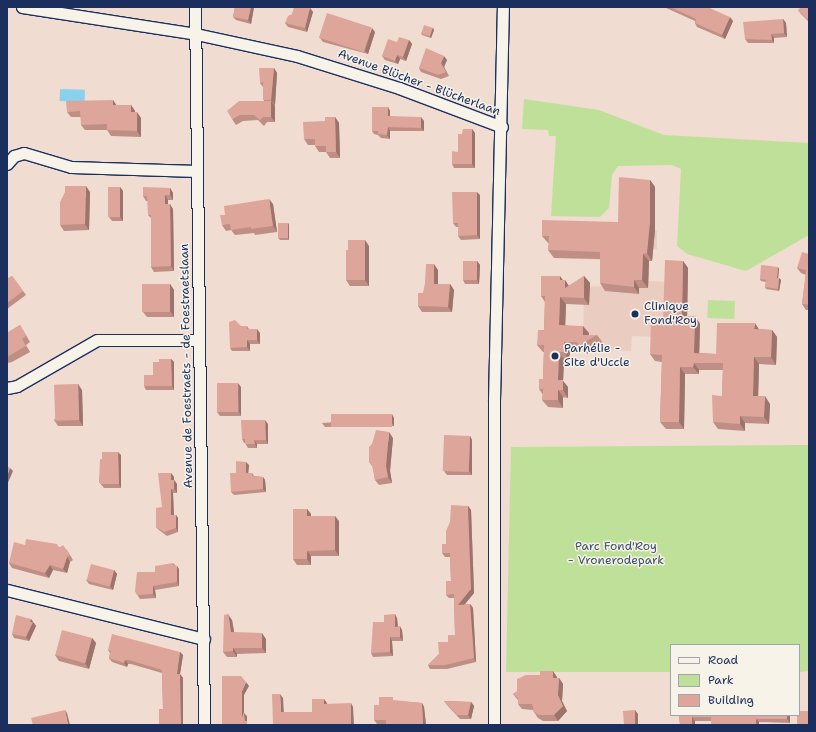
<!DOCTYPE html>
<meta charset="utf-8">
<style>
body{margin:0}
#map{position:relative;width:816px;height:732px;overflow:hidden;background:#f0dcd1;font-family:"Shantell Sans",sans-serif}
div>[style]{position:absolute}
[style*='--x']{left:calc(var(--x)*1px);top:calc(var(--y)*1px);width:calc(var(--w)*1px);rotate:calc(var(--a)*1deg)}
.built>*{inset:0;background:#ebccc0}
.green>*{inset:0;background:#bfe099;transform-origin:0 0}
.water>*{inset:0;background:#8ad2eb;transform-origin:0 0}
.roads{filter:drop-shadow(1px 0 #1b2f5e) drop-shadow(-1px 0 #1b2f5e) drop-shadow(0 1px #1b2f5e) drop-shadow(0 -1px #1b2f5e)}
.street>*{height:11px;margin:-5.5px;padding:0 5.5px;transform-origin:5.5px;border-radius:5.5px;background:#f7f3e8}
.wall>*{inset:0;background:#bf8e84}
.shaded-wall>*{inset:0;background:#9b746c}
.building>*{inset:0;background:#dea59a;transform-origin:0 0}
.dots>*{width:11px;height:11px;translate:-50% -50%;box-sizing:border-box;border:2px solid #f7f3e8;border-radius:50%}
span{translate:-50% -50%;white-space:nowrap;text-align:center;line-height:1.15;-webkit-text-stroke:3px #f7f3e8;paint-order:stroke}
.street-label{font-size:12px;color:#1b2f5e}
.poi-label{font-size:12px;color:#1b2f5e}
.left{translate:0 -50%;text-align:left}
.park-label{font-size:12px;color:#3c526a}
.frame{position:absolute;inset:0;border:8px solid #1b2f5e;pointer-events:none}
.legend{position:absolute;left:670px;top:644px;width:130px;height:72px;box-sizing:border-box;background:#f7f3e8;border:1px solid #9fa5b1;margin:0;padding:5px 7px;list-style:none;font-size:12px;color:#1b2f5e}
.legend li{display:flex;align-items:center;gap:8px;height:20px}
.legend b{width:20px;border:1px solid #9fa5b1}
</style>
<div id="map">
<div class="built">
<i style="clip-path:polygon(640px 187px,655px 187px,654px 230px,657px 231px,657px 249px,653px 250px,652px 261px,649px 261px,648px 281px,669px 282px,670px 267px,688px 268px,687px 323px,700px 324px,699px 374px,685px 374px,684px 429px,666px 429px,667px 362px,656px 337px,632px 336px,631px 351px,569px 350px,569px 360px,564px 360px,563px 387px,568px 387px,568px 397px,563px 398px,563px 408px,548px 407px,549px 352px,543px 352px,543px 338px,549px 338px,546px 284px,566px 304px,565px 332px,583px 341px,584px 287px,605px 286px,606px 260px,554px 258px,556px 244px,548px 243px,548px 228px,623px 229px)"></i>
</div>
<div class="green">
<i style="clip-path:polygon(524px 99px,599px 110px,664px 135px,809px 143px,809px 235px,746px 271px,687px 254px,677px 246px,681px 169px,672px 165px,618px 166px,612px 175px,609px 208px,600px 217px,551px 216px,556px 136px,549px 136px,548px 130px,522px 129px)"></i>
<i style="left:708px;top:300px;width:27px;height:18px;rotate:2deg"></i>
<i style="clip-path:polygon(809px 445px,809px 671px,799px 672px,799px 645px,671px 645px,671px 672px,506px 672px,511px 447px)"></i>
</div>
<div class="water">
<i style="left:60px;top:89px;width:25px;height:12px;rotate:2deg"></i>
</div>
<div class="roads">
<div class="street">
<i style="--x:22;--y:7;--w:176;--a:8.8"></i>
<i style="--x:196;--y:34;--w:103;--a:12.3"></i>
<i style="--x:297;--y:56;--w:107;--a:17.4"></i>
<i style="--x:399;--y:88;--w:110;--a:20.7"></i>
<i style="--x:195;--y:7;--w:718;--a:89.28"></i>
<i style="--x:7;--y:164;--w:11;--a:-49"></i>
<i style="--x:14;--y:156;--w:10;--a:-17"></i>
<i style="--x:24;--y:153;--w:49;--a:16.6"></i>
<i style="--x:71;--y:167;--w:126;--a:1.8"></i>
<i style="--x:7;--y:388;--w:10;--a:-11"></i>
<i style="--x:17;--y:386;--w:92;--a:-29.9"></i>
<i style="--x:97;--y:340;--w:101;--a:0"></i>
<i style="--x:7;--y:590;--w:203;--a:14"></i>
<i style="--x:494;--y:725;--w:325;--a:-90"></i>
<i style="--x:494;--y:400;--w:393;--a:-88.7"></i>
</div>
</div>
<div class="wall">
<i style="clip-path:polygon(235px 7px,254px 7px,251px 24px,236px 20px,233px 17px)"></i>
<i style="clip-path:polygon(664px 7px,707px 7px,733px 21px,725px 39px,697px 27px,695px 23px,695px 21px)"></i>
<i style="clip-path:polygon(809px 7px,809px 22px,801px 14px,798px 10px)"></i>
<i style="clip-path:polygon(310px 8px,313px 12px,307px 32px,288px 27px,285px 23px)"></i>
<i style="clip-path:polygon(783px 19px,786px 23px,787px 37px,774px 38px,774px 43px,748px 43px,745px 39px)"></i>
<i style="clip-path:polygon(433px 28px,434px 30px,431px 38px,422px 35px,421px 33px)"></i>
<i style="clip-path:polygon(375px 32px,368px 54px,323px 42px,320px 38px)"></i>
<i style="clip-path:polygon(409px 40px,412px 44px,406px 61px,400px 59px,398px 64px,385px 60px,382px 56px)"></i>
<i style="clip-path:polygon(447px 60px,444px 67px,449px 76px,441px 79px,421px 72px,419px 68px)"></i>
<i style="clip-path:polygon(274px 68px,277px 73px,275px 105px,274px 105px,275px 106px,275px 122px,267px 122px,264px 126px,258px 120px,243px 121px,236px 125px,232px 119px,264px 101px,263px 87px,260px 83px)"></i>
<i style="clip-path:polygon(113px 100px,116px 105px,131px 105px,135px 111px,135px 112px,141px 118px,141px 137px,111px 136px,107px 130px,85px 130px,81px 125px,81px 117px,71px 117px,67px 112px)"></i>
<i style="clip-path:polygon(388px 107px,390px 111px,390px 116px,424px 121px,424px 131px,390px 131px,390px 139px,381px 138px,378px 135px,374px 134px,372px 131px)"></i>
<i style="clip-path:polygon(335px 117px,339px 123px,340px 158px,330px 158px,326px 152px,319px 152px,315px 146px,315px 145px,308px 145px,304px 139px,325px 121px)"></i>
<i style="clip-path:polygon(472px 129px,475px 133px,475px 168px,454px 168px,452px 164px,458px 152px,462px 134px)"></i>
<i style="clip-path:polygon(650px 180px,655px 187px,655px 230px,652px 261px,649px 261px,648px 288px,639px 288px,639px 294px,605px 291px,600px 283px,600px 259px,554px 258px,548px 250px,549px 243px,548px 243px,542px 236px,618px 222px)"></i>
<i style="clip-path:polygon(120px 187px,123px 191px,123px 221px,112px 221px,109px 217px)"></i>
<i style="clip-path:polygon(170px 188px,173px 193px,173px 200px,168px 200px,168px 204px,173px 209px,174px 271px,154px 272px,151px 267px,151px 218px,148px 215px,148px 201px,146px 201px,143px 196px)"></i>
<i style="clip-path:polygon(90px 192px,89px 230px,64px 231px,60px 225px)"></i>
<i style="clip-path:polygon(480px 195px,480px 239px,461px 240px,458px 236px,458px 227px,456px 227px,453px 223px)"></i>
<i style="clip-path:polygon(273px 204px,277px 232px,255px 235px,254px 233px,235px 235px,231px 230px,226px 231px,222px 225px)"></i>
<i style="clip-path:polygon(288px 223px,289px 225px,289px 240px,280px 240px,278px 238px)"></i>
<i style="clip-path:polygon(369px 246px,369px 286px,350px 286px,346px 280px,348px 250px)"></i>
<i style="clip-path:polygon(809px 254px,809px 310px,806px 310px,802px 304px,806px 275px,801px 273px,797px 268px)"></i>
<i style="clip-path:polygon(477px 261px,480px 265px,479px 284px,465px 284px,463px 280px)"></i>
<i style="clip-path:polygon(683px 261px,688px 268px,687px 316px,695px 316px,700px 324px,699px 353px,716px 354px,759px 329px,772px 330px,777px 337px,776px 365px,759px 364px,758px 396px,770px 404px,769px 424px,745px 423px,745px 431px,718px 429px,713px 422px,722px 396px,723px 370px,699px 370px,699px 374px,685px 374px,684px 429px,666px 429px,660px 422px,662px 362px,655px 361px,650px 354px,663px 322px)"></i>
<i style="clip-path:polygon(778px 267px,779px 269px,778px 278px,779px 278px,781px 280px,779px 291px,766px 289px,765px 287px,766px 282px,761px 281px,760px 279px)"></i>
<i style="clip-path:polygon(438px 270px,438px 284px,450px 284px,454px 290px,452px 312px,422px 312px,418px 306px,423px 293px)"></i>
<i style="clip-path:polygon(12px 276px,26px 295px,7px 309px,7px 279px)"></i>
<i style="clip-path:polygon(584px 276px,590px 283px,589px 305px,566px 304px,565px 325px,589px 333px,589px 335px,597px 335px,603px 343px,588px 351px,588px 354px,581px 350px,570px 350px,569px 360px,564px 360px,563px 381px,568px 387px,568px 398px,563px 397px,563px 408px,548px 407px,542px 400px,543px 395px,539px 389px,543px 379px,544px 352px,543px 352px,537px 345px,544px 330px,545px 302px,541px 296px,563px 280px,565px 280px,569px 286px)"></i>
<i style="clip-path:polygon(170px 284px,174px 290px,174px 317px,147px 317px,143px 312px)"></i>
<i style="clip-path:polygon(20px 325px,30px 342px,26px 345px,30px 352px,12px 362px,7px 363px,7px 333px)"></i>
<i style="clip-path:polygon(241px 326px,247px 326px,249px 329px,260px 333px,260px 344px,250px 344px,250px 351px,232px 351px,230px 348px)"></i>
<i style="clip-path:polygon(171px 359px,174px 362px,174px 390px,146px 390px,144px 386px,153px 375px,159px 362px)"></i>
<i style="clip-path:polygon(241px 387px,241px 416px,220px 416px,217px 412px)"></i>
<i style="clip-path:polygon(82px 390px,83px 426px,58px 426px,54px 420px)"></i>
<i style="clip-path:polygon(394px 418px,394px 426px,325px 427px,322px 423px)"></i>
<i style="clip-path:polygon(268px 424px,268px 444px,257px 444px,257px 448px,248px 448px,245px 443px,244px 443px,242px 439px)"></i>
<i style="clip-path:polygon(470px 436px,472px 440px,472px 475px,447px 475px,444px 471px)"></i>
<i style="clip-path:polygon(393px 438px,390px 471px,392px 483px,379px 485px,375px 480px,373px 467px,369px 462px)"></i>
<i style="clip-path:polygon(121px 455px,121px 488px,104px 488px,99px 482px,102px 459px)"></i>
<i style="clip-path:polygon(249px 465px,248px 473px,252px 473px,254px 476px,263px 477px,265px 480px,266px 492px,234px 495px,231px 492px,236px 473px)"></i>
<i style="clip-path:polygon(171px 473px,174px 477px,174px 480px,177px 484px,177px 493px,173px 493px,174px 515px,176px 515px,178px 518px,178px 532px,167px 536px,159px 530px,156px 527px,162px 507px)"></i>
<i style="clip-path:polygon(468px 506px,471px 510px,474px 593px,464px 605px,470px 604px,473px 608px,476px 662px,447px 669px,430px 669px,428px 665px,439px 654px,448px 642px,455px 635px,454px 598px,449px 598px,446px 595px,451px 581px,450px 557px,445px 557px,442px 553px,446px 544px)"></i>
<i style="clip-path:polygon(307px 509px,311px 514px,311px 516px,339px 521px,339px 556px,311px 556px,311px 565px,297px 565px,293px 559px)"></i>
<i style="clip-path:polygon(25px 545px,59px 547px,67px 550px,73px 560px,70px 562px,67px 573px,53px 570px,49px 578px,12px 568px,9px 563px)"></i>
<i style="clip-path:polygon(173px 563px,179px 569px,179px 586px,155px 590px,156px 598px,140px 599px,135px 591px,155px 572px)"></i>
<i style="clip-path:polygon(114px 570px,117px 574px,113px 590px,89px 584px,86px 580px)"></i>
<i style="clip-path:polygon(397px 618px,398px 626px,402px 630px,403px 641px,392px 641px,393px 656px,373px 657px,371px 653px,384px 622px)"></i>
<i style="clip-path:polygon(31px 619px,36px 626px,29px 641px,14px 638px,12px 634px)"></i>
<i style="clip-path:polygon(232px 620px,234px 632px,266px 639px,266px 653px,237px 654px,237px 657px,227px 657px,223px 652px)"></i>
<i style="clip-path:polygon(92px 638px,96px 643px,89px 669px,59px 661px,55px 655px)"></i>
<i style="clip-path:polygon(108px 650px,180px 652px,183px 655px,180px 674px,183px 678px,163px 709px,162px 673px,131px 664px,128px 664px,127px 667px,112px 662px,109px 658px,110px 653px)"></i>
<i style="clip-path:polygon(557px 677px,557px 678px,559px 678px,563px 684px,562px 701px,567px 711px,558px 721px,543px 721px,538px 718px,534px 712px,533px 710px,522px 709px,518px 704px,518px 700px,513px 694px)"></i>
<i style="clip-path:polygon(396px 701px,422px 703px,424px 707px,426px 725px,386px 725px,386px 724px,377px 724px,374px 720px,379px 705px)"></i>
<i style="clip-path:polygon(444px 701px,471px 702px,474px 706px,471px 719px,460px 719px,447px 705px)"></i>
<i style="clip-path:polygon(679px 715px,790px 715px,790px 723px,759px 722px,759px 725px,711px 725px,711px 721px,695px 721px,695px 725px,680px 725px)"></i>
</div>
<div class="shaded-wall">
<i style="clip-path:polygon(251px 7px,254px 7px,251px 24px,248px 20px)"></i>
<i style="clip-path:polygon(310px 8px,313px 12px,307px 32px,305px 28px)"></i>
<i style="clip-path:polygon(730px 17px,733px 21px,725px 39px,722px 35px)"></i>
<i style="clip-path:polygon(783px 19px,786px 23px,787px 37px,784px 33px)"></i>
<i style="clip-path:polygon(372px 28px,375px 32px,368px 54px,365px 51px)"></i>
<i style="clip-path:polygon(433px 28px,434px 30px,431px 38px,430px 36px)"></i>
<i style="clip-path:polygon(771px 34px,774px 38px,774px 43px,772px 40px)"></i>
<i style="clip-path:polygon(409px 40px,412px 44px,406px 61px,403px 57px)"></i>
<i style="clip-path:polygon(397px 55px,400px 59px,398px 64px,395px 61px)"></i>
<i style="clip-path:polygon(444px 56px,447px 60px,444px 67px,449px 76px,441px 63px)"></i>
<i style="clip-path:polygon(274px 68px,277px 73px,275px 105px,271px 100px)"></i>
<i style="clip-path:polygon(113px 100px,117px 106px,113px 105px)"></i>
<i style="clip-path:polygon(271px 101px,275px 106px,275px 122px,271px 117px)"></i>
<i style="clip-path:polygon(131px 105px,135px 111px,135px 118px,131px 112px)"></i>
<i style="clip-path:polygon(388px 107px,390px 111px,390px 120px,388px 116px)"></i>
<i style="clip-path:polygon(137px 112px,141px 118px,141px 137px,137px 131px)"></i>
<i style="clip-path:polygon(335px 117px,339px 123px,340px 158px,336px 152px)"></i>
<i style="clip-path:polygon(421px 117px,424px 121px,424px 131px,421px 128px)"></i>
<i style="clip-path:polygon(388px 127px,390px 131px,390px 139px,387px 135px)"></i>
<i style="clip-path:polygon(472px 129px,475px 133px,475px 168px,472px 164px)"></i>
<i style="clip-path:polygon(650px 180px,655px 187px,655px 230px,652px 261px,647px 253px)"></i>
<i style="clip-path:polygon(86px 186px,90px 192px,89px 230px,85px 224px)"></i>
<i style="clip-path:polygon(120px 187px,123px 191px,123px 221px,120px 217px)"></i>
<i style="clip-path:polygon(170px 188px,173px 193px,173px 200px,170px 195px)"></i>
<i style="clip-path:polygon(477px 192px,480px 195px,480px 239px,477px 235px)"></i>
<i style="clip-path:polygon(165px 195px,168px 200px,168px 209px,165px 204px)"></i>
<i style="clip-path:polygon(269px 199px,273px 204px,277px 232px,273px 226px)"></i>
<i style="clip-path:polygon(170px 204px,173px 209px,174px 271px,171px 266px)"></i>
<i style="clip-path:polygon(288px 223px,289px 225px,289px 240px,288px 238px)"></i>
<i style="clip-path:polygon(365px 240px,369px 246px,369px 286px,365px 280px)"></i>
<i style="clip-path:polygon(643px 254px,649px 261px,648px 288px,642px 280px)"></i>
<i style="clip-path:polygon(477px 261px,480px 265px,479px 284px,477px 280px)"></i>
<i style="clip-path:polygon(683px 261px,688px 268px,687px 323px,682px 316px)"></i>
<i style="clip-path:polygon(434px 264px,438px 270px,438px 290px,434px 284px)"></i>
<i style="clip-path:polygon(778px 267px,779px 269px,778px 280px,777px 278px)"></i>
<i style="clip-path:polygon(560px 276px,565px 283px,565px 280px,570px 288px,570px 295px,560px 280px)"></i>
<i style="clip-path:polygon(584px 276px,590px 283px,589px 305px,584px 298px)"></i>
<i style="clip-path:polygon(779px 278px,781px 280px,779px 291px,778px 289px)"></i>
<i style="clip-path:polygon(634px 280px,639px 288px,639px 294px,634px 287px)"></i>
<i style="clip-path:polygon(170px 284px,174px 290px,174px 317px,170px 311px)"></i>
<i style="clip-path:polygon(450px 284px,454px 290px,452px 312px,448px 307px)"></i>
<i style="clip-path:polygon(560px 297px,566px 304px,565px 332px,559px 325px)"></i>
<i style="clip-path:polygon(695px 316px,700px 324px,699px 361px,694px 353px)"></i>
<i style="clip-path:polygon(755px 323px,760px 331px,754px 329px)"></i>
<i style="clip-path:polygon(583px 326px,589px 333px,588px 340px,583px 335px)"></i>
<i style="clip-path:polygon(257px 329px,260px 333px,260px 344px,257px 340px)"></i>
<i style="clip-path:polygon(772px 330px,777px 337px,776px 365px,771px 357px)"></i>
<i style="clip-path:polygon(247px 340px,250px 344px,250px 351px,247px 347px)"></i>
<i style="clip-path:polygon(564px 342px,570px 350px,569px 360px,564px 352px)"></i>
<i style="clip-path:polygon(583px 343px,588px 351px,588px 354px,583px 347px)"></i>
<i style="clip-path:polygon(559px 352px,564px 360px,563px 381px,568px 387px,568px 398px,563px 390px,558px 380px)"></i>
<i style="clip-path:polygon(754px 357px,759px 364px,758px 403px,753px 396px)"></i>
<i style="clip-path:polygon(171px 359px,174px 362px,174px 390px,172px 386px)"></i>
<i style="clip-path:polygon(694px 363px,699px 370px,699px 374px,693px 367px)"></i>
<i style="clip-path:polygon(680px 367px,685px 374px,684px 429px,679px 422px)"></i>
<i style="clip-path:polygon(238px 383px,241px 387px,241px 416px,239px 412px)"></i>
<i style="clip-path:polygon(78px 384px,82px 390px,83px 426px,79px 420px)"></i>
<i style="clip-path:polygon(558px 390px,563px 397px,563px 408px,558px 400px)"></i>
<i style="clip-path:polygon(765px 396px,770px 404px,769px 424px,764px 417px)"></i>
<i style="clip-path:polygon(392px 414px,394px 418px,394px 426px,392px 423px)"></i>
<i style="clip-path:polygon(740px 416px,745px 423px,745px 431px,740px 424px)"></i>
<i style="clip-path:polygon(265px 420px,268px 424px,268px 444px,266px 440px)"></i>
<i style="clip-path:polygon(389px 432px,393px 438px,390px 471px,392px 483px,388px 477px,386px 466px)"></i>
<i style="clip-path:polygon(470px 436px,472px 440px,472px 475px,469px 471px)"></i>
<i style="clip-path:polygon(254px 440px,257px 444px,257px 448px,255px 444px)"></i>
<i style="clip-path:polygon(118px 452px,121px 455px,121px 488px,119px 484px)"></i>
<i style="clip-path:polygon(246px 462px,249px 465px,248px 476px,246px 473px)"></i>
<i style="clip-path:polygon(10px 468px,13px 471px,7px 485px,7px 476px)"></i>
<i style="clip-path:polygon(171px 473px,174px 477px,174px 484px,171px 480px)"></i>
<i style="clip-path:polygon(263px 477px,265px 480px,266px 492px,263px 489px)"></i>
<i style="clip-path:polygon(174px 480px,177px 484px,177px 493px,174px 489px)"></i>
<i style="clip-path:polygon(171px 489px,173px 493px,174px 518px,171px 515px)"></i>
<i style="clip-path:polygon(468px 506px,471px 510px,474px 593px,461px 609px,458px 605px)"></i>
<i style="clip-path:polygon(307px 509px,311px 514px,311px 521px,307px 516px)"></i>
<i style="clip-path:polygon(176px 515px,178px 518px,178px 532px,176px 528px)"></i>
<i style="clip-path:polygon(335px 516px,339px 521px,339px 556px,335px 550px)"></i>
<i style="clip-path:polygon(307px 551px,311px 556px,311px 565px,307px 559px)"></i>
<i style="clip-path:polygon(67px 557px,70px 562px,67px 573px,63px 569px)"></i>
<i style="clip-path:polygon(50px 565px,53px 570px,49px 578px,45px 573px)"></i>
<i style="clip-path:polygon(177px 566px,179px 569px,179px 586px,177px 582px)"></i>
<i style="clip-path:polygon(114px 570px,117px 574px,113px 590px,110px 586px)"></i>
<i style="clip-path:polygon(153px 586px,155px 590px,156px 598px,153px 594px)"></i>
<i style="clip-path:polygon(470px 604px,473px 608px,476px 662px,474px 658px)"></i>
<i style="clip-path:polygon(228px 614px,232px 620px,235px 638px,231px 632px)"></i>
<i style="clip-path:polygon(395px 614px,397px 618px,398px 630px,395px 627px)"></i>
<i style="clip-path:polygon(31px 619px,36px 626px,29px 641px,26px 637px)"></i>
<i style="clip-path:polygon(400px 626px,402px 630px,403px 641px,400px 637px)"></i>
<i style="clip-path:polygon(262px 633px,266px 639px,266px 653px,262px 648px)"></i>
<i style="clip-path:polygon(390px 637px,392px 641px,393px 656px,390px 652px)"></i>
<i style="clip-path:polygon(92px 638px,96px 643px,89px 669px,85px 663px)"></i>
<i style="clip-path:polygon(233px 648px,237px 654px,237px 657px,233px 651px)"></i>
<i style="clip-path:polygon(180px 652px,183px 655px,180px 674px,183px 678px,183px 725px,181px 725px,177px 674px)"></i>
<i style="clip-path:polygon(125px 660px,128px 664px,127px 667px,124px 663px)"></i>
<i style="clip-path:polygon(553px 671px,557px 677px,557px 684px,553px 678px)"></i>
<i style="clip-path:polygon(559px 678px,563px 684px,562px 701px,567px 711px,558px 721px,554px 715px,558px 695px)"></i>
<i style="clip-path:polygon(246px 682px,249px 686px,244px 695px,244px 713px,247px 716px,247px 725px,242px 717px,242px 691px)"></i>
<i style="clip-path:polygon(280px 694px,283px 698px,284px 716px,281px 712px)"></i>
<i style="clip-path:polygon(324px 699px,327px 703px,327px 708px,324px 704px)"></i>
<i style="clip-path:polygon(471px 702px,474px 706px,471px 719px,468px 715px)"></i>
<i style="clip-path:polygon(351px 703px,353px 707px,354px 725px,351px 725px)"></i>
<i style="clip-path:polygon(422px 703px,424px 707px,426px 725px,423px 725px)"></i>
<i style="clip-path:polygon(65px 710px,67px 713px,70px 725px,68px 725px)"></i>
<i style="clip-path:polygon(635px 710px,638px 714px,638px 725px,635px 725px)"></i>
<i style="clip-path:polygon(787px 715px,790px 715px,790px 723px,787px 719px)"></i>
<i style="clip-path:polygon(692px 717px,695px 721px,695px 725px,692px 725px)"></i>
<i style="clip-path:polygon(756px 719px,759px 722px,759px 725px,756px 725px)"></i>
</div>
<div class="building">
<i style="clip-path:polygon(235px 7px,251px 7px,248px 20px,233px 17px)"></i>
<i style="clip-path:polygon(294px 7px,302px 7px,310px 8px,305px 28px,285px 23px,288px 16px,292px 14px)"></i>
<i style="clip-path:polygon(670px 7px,707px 7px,730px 17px,722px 35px,695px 23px,696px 19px)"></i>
<i style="clip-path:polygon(801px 7px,809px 7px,809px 19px,807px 19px,798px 10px)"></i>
<i style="left:327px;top:13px;width:47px;height:26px;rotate:18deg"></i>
<i style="clip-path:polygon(783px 19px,784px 33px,771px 34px,772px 40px,745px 39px,743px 22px)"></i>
<i style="left:424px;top:25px;width:9px;height:9px;rotate:18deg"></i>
<i style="clip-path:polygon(399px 37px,409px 40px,403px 57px,397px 55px,395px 61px,382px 56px,388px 39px,397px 42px)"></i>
<i style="clip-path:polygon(426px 48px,444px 56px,441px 63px,446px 72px,438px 75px,419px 68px)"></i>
<i style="clip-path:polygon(259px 68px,274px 68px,271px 100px,263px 100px,263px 82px,260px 83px)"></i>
<i style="clip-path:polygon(113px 100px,113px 105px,131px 105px,131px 112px,137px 112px,137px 131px,107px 130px,107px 124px,81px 125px,80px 111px,67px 112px,66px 101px)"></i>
<i style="clip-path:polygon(239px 101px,271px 101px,271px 117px,263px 117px,260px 120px,254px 115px,239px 115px,232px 119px,227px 111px)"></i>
<i style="clip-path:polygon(372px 107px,388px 107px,388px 116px,421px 117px,421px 128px,388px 127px,387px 135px,378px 134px,378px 131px,372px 131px)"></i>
<i style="clip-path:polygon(325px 117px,335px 117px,336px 152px,326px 152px,326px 146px,315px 146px,315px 139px,304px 139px,303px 122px,325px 121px)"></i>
<i style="clip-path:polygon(463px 129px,472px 129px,472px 164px,452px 164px,452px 151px,458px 152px,458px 134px,462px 134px)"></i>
<i style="clip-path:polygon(619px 177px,650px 180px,650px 223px,647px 253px,643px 254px,642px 280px,634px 280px,634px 287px,600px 283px,600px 252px,548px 250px,549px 236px,542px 236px,542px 220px,618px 222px)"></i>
<i style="clip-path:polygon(65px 186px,86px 186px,85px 224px,60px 225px,60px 202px,65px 192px)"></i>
<i style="left:108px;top:187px;width:12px;height:30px"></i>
<i style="clip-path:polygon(143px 187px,170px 188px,170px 195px,165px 195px,165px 204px,170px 204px,171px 266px,151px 267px,151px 215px,148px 215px,147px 196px,143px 196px)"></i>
<i style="clip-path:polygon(452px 192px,477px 192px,477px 235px,458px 236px,458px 223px,453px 223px)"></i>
<i style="clip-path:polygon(269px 199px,273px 226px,251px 229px,251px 227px,231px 230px,230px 224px,222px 225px,220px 215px,225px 215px,224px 206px)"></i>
<i style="left:278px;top:223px;width:10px;height:15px"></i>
<i style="clip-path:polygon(348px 240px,365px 240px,365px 280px,346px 280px,346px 250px,348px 250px)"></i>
<i style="clip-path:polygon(802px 252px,809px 254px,809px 305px,802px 304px,806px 270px,797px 268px)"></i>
<i style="clip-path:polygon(665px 260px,683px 261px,682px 316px,695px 316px,694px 353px,716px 354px,717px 323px,755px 323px,754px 329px,772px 330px,771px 357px,754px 357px,753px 396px,765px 396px,764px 417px,740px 416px,740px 424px,713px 422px,712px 395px,722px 396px,723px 363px,694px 363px,693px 367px,680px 367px,679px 422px,660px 422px,662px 355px,650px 354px,651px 322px,663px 322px)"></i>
<i style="left:463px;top:261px;width:14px;height:19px"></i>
<i style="clip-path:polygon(426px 264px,434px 264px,434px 284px,450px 284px,448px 307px,418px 306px,418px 293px,423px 293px,425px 283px)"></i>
<i style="clip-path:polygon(761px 265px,778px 267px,777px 278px,779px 278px,778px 289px,765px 287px,766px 280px,760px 279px)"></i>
<i style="clip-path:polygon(12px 276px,23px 291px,7px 303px,7px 279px)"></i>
<i style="clip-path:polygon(541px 276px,560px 276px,560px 280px,565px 280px,565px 288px,584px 276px,584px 298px,560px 297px,559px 325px,583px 326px,583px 335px,597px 335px,583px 343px,583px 347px,576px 342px,564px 342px,564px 352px,559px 352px,558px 380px,563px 380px,563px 390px,558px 390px,558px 400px,542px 400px,543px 389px,539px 389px,539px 379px,543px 379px,544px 345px,537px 345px,538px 330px,544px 330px,545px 296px,541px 296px)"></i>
<i style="left:142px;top:284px;width:28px;height:28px"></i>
<i style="clip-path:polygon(235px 320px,241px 326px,247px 326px,247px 329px,257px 329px,257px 340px,247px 340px,247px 347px,230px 348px,229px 322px)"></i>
<i style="clip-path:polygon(20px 325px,26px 336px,22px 339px,26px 346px,7px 357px,7px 333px)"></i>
<i style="clip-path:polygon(159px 359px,171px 359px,172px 386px,144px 386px,144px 375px,153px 375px,153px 362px,159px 362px)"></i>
<i style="left:217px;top:383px;width:21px;height:29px"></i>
<i style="left:78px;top:384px;width:36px;height:24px;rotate:88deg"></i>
<i style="left:331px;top:414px;width:61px;height:13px"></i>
<i style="clip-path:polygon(241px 420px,265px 420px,266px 440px,254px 440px,255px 444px,245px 444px,245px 439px,242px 439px)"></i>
<i style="clip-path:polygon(376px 430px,389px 432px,386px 466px,388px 477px,375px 480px,372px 465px,369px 462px,369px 447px,372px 444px)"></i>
<i style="left:444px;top:435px;width:26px;height:36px;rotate:2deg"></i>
<i style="clip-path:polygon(102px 452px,118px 452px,119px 484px,101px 484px,99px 482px,100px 459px,102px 459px)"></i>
<i style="clip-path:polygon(236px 461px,246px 462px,246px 473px,252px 473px,252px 476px,263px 477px,263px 489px,231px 492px,230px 473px,236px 473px)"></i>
<i style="clip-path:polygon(7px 466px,10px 468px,7px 476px)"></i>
<i style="clip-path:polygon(158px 473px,171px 473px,171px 480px,174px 480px,174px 489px,171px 489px,171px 515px,176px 515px,176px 528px,164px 532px,156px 527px,156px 508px,162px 507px)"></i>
<i style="clip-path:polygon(451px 505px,468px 506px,471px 589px,458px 605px,470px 604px,474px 658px,445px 665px,428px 665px,439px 654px,438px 642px,448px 642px,448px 635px,455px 635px,454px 594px,446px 595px,446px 581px,451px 581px,450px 553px,442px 553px,442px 544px,446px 544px,446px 531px,450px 522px)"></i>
<i style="clip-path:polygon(293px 509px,307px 509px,307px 516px,335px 516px,335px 550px,307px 551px,307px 559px,293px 559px)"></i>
<i style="clip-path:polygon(26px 539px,57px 544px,59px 548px,63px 545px,70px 555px,67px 557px,63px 569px,50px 565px,45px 573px,9px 563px,14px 542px,25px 545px)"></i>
<i style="clip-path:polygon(173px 563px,173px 565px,177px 566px,177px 582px,153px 586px,153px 594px,137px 595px,135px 591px,137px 572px,155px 572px,155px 566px)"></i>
<i style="left:91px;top:564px;width:24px;height:17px;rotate:15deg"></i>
<i style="clip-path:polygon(228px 614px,231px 632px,262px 633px,262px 648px,233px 648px,233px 651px,223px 652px,224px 615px)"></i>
<i style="clip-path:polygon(395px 614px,395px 627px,400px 626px,400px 637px,390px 637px,390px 652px,371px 653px,373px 622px,384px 622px,384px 615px)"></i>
<i style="clip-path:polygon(16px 615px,31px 619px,30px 622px,33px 622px,26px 637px,12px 634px)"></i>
<i style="left:62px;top:630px;width:31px;height:26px;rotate:15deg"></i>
<i style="clip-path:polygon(112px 634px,180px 652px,177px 674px,180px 674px,181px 725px,159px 725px,159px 709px,163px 709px,162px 670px,129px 660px,125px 660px,124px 663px,109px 658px,111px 651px,108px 650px)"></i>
<i style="clip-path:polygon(540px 671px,553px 671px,553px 678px,559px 678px,558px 695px,563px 706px,554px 715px,539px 715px,534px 712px,532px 704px,518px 704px,518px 698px,513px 694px,517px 691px,517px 679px,526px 675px,540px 675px)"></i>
<i style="clip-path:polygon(222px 676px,241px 676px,246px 682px,242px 691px,242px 717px,244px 712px,245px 721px,247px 721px,247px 725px,222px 725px)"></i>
<i style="clip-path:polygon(272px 694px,280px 694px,281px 712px,312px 712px,312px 699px,324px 699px,324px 704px,351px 703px,351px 725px,273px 725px)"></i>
<i style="clip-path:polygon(379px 697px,393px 697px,393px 700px,422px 703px,423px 725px,386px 725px,386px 720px,374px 720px,374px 705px,379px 705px)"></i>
<i style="clip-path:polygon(444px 701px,471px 702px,468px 715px,457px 715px)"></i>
<i style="clip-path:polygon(65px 710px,68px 725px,33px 725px,31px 718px)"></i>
<i style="clip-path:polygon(635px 710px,635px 725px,624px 725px,623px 711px)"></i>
<i style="clip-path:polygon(799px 711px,809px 711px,809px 725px,797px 725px,797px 715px,799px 715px)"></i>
<i style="clip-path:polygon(679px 715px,787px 715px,787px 719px,756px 719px,756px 725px,711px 725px,711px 717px,692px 717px,692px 725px,680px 725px)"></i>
</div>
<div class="dots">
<i style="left:635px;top:314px;background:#1b2f5e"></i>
<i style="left:555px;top:356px;background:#1b2f5e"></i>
</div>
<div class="street-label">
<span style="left:419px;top:83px;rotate:20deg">Avenue Blücher - Blücherlaan</span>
<span style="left:187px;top:366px;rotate:-91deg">Avenue de Foestraets - de Foestraetslaan</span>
</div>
<div class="poi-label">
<span class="left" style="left:644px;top:314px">Clinique<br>Fond'Roy</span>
<span class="left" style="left:564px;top:356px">Parhélie -<br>Site d'Uccle</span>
</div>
<div class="park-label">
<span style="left:616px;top:554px">Parc Fond'Roy<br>- Vronerodepark</span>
</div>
<div class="frame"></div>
<ul class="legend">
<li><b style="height:5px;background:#f7f3e8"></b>Road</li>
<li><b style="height:11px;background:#bfe099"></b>Park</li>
<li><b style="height:11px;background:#dea59a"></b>Building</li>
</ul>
</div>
